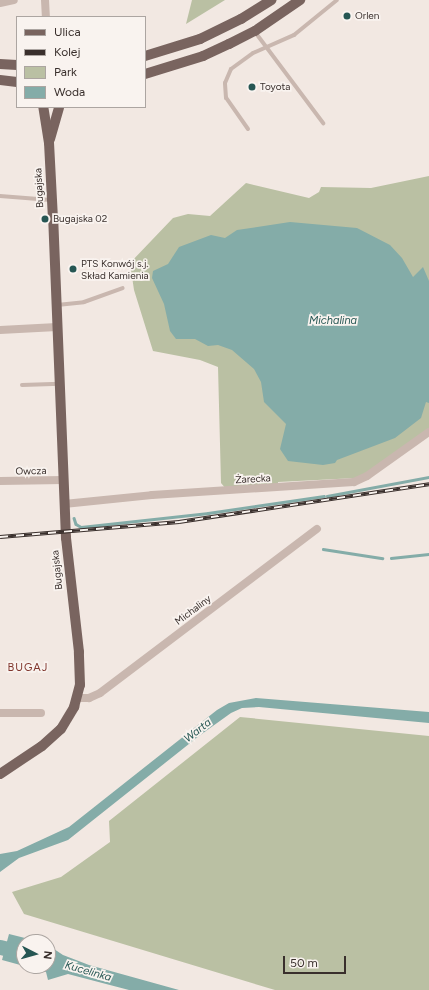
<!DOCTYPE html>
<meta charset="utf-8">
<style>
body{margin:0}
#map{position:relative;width:429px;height:990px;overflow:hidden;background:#f2e8e2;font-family:Figtree,sans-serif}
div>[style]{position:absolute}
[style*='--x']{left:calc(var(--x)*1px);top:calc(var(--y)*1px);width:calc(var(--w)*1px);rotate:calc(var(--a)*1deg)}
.green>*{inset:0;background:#bac0a3}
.water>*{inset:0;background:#84aca8}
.stream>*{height:2.5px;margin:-1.25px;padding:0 1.25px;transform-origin:1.25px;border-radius:1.25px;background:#84aca8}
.river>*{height:15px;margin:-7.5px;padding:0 7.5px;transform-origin:7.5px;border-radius:7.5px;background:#84aca8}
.lane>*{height:4px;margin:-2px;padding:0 2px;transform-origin:2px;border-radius:2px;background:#c9b7af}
.street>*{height:8px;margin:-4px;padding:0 4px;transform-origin:4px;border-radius:4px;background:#c9b7af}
.primary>*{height:10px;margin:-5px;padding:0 5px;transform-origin:5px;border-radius:5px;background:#79645f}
.rail>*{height:4px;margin-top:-2px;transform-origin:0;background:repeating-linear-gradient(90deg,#f9f3ef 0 8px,#392f2c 0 16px);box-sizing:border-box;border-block:1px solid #392f2c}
.dots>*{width:11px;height:11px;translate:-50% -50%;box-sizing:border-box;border:2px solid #f9f3ef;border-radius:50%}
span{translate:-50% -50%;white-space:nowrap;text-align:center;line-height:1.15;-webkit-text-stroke:3.5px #f9f3ef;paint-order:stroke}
.poi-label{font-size:10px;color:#392f2c}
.left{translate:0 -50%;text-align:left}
.street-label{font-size:10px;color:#392f2c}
.water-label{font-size:11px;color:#265653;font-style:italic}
.neighbourhood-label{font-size:11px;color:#80362d;letter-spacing:1px}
.legend{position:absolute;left:16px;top:16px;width:130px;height:92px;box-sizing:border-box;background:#f9f3ef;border:1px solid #aca5a1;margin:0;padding:5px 7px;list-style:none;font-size:12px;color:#392f2c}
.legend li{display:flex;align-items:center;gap:8px;height:20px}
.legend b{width:20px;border:1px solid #aca5a1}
.north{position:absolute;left:16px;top:934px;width:40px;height:40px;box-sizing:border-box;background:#f9f3ef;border:1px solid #aca5a1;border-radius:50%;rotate:96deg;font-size:11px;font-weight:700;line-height:16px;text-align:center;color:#392f2c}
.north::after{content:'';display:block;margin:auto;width:14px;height:18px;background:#265653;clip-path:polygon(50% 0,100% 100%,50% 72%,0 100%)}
.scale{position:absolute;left:283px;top:956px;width:63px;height:18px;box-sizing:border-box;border:2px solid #392f2c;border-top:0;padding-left:5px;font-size:12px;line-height:14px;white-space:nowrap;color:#392f2c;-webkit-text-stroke:3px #f9f3ef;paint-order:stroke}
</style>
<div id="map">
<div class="green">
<i style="clip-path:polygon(192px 0,225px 0,186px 24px)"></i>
<i style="clip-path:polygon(429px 176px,429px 429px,369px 472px,356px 478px,278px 482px,278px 487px,227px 490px,221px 483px,218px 367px,200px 360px,153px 351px,134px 290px,130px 263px,173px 218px,188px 214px,210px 216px,246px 183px,309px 198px,319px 192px,321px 187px,371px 188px)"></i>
<i style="clip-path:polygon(240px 717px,429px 736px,429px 990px,275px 990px,24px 914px,12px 892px,61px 877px,110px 842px,109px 821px)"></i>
</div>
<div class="water">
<i style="clip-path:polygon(290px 222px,357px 228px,390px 245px,402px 258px,413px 277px,423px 267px,429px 281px,429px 403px,426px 402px,421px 418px,395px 438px,337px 460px,335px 463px,323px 465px,288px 461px,280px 449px,286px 424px,264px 402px,261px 382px,254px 369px,232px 350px,218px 345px,208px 346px,195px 339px,176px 339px,170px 331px,164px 304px,152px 278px,153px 271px,168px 264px,179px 247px,211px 235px,225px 238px,237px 230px)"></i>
<i style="clip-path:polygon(256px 698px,429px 712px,429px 723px,259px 707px,242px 708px,231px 713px,199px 736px,68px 840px,19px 858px,0 872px,0 854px,17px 851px,69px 827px,217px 710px,229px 703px)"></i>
<i style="clip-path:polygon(9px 934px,41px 942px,24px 942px,24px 966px,48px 966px,48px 945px,63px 955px,89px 965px,179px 990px,129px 990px,68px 974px,48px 980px,46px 972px,2px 960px)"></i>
</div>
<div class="stream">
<i style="--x:327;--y:496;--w:104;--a:-10.6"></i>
<i style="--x:74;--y:518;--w:6;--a:72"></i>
<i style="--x:76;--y:524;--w:6;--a:31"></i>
<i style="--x:81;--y:527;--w:128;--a:-6.3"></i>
<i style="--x:208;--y:513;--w:117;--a:-8.3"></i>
<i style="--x:323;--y:549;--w:60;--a:8.7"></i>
<i style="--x:391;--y:558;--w:38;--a:-6"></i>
</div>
<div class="river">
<i style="--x:0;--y:947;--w:25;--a:14"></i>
</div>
<div class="lane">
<i style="--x:255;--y:32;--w:114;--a:53.2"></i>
<i style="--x:248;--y:129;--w:38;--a:-125"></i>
<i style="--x:226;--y:98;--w:15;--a:-94"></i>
<i style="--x:225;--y:83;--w:15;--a:-67"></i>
<i style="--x:231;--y:69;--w:27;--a:-36"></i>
<i style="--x:253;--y:53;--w:45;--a:-23.7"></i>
<i style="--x:294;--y:35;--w:55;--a:-39.1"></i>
<i style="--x:0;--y:196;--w:51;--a:4.5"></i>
<i style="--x:57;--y:305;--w:27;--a:-6"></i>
<i style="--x:84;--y:302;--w:41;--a:-19.7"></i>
<i style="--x:22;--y:385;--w:38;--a:-2"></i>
</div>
<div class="street">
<i style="--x:45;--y:0;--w:17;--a:87"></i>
<i style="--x:0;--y:3;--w:14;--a:-12"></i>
<i style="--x:0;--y:330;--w:57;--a:-3"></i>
<i style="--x:0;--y:481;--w:63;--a:-0.9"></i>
<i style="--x:64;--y:504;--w:88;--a:-5.8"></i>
<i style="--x:152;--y:495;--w:202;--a:-3.7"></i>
<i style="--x:354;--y:482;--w:14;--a:-25"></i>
<i style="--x:367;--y:476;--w:76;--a:-35.4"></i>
<i style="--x:78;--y:698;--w:11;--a:0"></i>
<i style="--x:89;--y:698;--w:12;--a:-24"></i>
<i style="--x:100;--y:693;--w:272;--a:-37.1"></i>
<i style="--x:0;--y:713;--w:41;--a:0"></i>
</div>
<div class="primary">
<i style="--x:145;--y:56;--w:58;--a:-17.2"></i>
<i style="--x:200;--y:39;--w:46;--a:-26"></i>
<i style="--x:241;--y:19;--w:36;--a:-32"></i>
<i style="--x:0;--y:64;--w:17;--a:3"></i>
<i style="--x:145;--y:74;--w:61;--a:-17.2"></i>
<i style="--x:203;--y:56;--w:29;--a:-25"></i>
<i style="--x:229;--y:44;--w:29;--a:-27"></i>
<i style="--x:255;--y:31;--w:55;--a:-34.6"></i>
<i style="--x:0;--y:80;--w:17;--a:7"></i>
<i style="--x:50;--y:139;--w:33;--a:-74"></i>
<i style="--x:0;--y:774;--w:50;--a:-33.7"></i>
<i style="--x:42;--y:746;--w:25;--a:-42"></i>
<i style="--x:61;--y:729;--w:26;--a:-59"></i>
<i style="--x:74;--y:707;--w:23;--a:-75"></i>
<i style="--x:80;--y:685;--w:33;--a:-92"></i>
<i style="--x:79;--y:652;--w:115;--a:-96.5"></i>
<i style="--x:66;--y:538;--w:319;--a:-92.3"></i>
<i style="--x:53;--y:219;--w:76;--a:-93"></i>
<i style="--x:49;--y:143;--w:36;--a:-99"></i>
</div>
<div class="rail">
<i style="--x:0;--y:537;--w:180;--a:-4.8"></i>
<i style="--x:179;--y:522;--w:253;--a:-8.6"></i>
</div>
<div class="dots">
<i style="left:347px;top:16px;background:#265653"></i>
<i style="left:252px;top:87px;background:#265653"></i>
<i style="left:45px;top:219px;background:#265653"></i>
<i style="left:73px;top:269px;background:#265653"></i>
</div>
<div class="poi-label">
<span class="left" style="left:355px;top:16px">Orlen</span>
<span class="left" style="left:260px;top:87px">Toyota</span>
<span class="left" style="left:53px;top:219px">Bugajska 02</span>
<span class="left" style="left:81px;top:269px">PTS Konwój s.j.<br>Skład Kamienia</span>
</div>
<div class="street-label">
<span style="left:39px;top:188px;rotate:-93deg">Bugajska</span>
<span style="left:31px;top:471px;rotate:-1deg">Owcza</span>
<span style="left:253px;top:479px;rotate:-3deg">Żarecka</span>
<span style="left:57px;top:570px;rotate:-96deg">Bugajska</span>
<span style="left:193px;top:610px;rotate:-37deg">Michaliny</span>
</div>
<div class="water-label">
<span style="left:333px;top:321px">Michalina</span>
<span style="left:198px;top:731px;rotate:-38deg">Warta</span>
<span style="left:88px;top:972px;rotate:16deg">Kucelinka</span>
</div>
<div class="neighbourhood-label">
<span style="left:28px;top:668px">BUGAJ</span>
</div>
<ul class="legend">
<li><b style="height:5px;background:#79645f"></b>Ulica</li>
<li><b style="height:5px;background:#392f2c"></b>Kolej</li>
<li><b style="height:11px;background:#bac0a3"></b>Park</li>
<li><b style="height:11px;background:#84aca8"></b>Woda</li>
</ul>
<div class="north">N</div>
<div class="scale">50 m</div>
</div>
